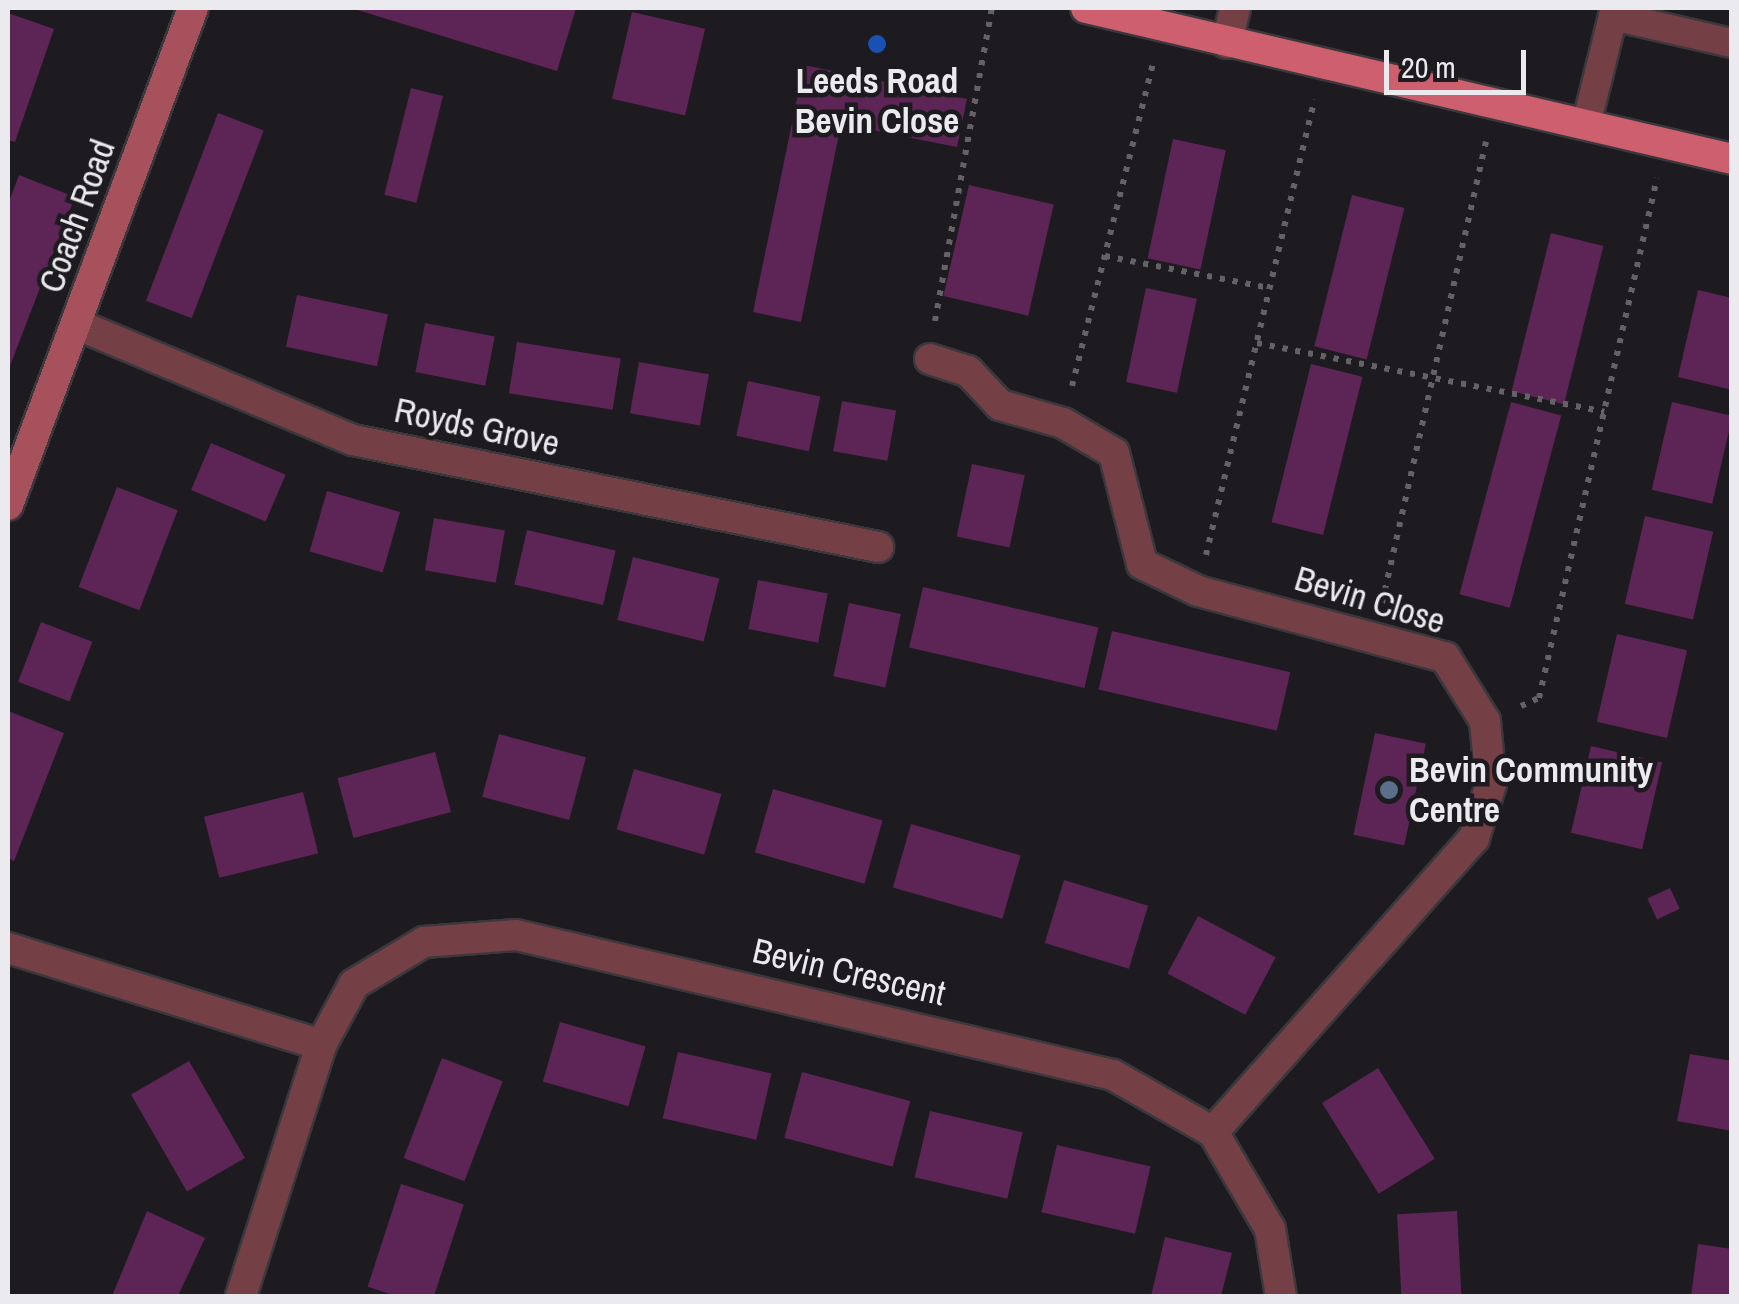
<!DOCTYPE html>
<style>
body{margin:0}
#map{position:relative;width:1739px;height:1304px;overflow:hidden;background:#1d1b20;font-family:"Archivo Narrow",sans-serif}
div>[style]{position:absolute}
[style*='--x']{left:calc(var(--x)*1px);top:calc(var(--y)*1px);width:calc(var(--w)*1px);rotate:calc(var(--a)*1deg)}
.building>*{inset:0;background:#5d2456;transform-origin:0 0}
.path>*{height:6px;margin-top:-3px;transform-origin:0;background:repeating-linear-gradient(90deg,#646267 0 5px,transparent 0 13px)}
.roads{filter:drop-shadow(2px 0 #3a383d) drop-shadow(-2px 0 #3a383d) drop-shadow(0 2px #3a383d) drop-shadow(0 -2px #3a383d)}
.lane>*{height:28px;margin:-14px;padding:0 14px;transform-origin:14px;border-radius:14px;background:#753f46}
.street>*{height:30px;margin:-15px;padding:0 15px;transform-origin:15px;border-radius:15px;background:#753f46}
.secondary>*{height:30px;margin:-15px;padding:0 15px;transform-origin:15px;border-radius:15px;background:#a7515d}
.primary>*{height:30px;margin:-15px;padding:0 15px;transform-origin:15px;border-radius:15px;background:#ce5f6f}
.dots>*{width:28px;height:28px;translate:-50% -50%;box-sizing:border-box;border:5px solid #1d1b20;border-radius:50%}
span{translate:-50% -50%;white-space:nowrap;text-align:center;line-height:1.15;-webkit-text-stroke:9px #1d1b20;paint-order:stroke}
.poi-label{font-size:35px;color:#ebeaee;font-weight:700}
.left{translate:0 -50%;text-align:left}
.street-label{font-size:35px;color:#ebeaee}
.frame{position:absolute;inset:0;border:10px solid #ebeaee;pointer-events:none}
.scale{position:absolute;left:1384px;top:50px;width:142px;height:45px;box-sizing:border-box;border:5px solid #ebeaee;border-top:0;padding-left:12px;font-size:30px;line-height:35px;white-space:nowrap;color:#ebeaee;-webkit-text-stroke:8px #1d1b20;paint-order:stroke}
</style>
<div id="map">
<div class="building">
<i style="clip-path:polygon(351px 8px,576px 8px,557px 71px)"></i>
<i style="left:632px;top:12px;width:75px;height:89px;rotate:13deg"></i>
<i style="clip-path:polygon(8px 13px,54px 29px,15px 142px,8px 140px)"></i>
<i style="clip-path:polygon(804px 65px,967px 99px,957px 147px,841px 124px,801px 322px,753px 312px)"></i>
<i style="left:411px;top:88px;width:33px;height:110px;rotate:14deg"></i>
<i style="left:218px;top:113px;width:49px;height:201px;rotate:21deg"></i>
<i style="left:1173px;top:139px;width:54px;height:122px;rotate:12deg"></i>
<i style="clip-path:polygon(19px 175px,75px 197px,8px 371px,8px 204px)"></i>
<i style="left:969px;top:185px;width:87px;height:114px;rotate:13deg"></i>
<i style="left:1352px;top:195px;width:54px;height:156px;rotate:14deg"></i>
<i style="left:1551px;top:233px;width:54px;height:163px;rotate:14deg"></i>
<i style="left:1146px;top:288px;width:52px;height:96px;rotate:12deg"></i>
<i style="clip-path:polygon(1698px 290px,1732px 298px,1732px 390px,1678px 377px)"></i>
<i style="left:297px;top:295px;width:93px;height:53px;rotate:12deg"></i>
<i style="left:425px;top:323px;width:71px;height:50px;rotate:11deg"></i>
<i style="left:517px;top:342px;width:105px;height:52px;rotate:9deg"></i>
<i style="left:639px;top:362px;width:71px;height:52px;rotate:10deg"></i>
<i style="left:1311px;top:364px;width:53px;height:163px;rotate:14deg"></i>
<i style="left:748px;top:381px;width:74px;height:56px;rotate:12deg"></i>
<i style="left:842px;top:401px;width:55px;height:51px;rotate:10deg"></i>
<i style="left:1511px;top:402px;width:52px;height:199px;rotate:15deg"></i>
<i style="left:1672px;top:402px;width:62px;height:90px;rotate:13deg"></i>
<i style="left:211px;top:443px;width:81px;height:51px;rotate:23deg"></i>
<i style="left:972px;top:464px;width:54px;height:74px;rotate:12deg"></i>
<i style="left:117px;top:487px;width:65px;height:107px;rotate:21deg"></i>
<i style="left:327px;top:491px;width:76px;height:63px;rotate:16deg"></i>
<i style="left:1645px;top:516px;width:70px;height:90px;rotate:13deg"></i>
<i style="left:434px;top:518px;width:72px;height:53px;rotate:10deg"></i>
<i style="left:527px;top:530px;width:91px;height:56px;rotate:13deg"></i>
<i style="left:633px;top:557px;width:89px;height:65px;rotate:14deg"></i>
<i style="left:758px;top:580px;width:71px;height:50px;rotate:11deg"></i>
<i style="left:923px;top:587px;width:180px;height:62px;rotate:13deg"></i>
<i style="left:849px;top:603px;width:53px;height:75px;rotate:12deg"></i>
<i style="left:41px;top:622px;width:55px;height:64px;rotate:21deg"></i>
<i style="left:1112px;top:631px;width:183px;height:60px;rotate:13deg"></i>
<i style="left:1617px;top:634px;width:72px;height:90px;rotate:13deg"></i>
<i style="clip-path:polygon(8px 711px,64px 733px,14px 861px,8px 858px)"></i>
<i style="left:1375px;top:733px;width:52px;height:104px;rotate:12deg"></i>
<i style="left:499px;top:734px;width:90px;height:65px;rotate:15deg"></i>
<i style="left:1591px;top:746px;width:73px;height:89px;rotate:13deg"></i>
<i style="left:435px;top:752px;width:62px;height:101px;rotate:75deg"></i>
<i style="left:634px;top:769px;width:91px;height:63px;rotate:16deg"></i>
<i style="left:773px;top:789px;width:114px;height:66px;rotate:16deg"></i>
<i style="left:303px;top:792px;width:63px;height:102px;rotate:76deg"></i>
<i style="left:911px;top:824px;width:114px;height:66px;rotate:16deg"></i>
<i style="left:1064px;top:880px;width:88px;height:66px;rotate:17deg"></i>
<i style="left:1670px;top:888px;width:23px;height:25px;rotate:65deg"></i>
<i style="left:1198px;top:916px;width:88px;height:65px;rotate:28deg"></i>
<i style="left:560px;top:1022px;width:89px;height:62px;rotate:16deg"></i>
<i style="left:678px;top:1052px;width:96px;height:68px;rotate:13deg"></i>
<i style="clip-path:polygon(1690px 1054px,1732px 1061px,1732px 1131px,1677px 1121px)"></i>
<i style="left:442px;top:1058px;width:65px;height:107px;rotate:21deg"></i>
<i style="left:189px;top:1061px;width:112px;height:67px;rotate:60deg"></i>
<i style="left:1378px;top:1068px;width:107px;height:66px;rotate:58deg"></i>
<i style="left:802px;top:1072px;width:112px;height:68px;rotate:15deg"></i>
<i style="left:930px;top:1111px;width:95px;height:68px;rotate:13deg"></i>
<i style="left:1057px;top:1145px;width:96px;height:69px;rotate:13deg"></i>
<i style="left:401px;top:1184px;width:66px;height:108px;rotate:18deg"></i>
<i style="clip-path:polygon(147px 1211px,205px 1238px,178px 1296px,112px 1296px)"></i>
<i style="left:1457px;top:1211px;width:85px;height:60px;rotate:87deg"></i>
<i style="clip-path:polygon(1165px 1237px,1232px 1253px,1221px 1296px,1151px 1296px)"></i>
<i style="clip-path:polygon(1698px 1244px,1732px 1249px,1732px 1296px,1691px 1296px)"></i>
</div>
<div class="path">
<i style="--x:1105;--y:256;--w:167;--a:11"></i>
<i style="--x:935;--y:321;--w:318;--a:-79.7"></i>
<i style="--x:1257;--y:343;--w:354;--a:11.2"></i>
<i style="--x:1072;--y:386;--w:333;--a:-75.9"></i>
<i style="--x:1206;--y:555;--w:468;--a:-76.6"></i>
<i style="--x:1382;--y:603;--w:473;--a:-77.3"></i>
<i style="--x:1521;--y:706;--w:20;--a:-24"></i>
<i style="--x:1539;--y:698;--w:533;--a:-77.21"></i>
</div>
<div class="roads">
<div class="lane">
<i style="--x:1586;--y:125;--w:112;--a:-76.1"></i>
<i style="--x:1613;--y:16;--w:122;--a:12.8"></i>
</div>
<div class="street">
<i style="--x:1227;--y:43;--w:36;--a:-77"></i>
<i style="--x:78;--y:325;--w:298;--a:22.7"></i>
<i style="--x:353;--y:440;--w:536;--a:11.52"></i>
<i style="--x:930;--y:359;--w:40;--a:18"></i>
<i style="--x:968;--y:371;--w:47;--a:46.7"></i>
<i style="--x:1000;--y:405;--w:66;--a:15.9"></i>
<i style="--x:1063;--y:423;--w:59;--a:30.5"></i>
<i style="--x:1114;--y:453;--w:114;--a:75.8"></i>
<i style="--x:1142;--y:564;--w:62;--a:25.7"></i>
<i style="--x:1198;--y:591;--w:256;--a:15"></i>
<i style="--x:1445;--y:657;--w:75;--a:58"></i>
<i style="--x:1485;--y:721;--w:63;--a:84.6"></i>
<i style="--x:1491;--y:784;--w:57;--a:107.5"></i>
<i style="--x:1474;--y:838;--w:393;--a:131.6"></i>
<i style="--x:8;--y:948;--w:328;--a:17.2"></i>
<i style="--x:241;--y:1296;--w:263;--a:-72.3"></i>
<i style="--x:321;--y:1045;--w:69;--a:-61.6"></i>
<i style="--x:354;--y:984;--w:82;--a:-31"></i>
<i style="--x:424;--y:942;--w:92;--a:-4.4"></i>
<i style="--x:516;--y:935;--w:613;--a:13.2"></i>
<i style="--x:1113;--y:1075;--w:115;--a:29.7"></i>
<i style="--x:1213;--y:1132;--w:113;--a:59.6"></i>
<i style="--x:1270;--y:1229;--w:68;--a:80.7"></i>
</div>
<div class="secondary">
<i style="--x:8;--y:505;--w:530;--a:-69.58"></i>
</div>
<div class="primary">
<i style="--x:1086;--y:8;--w:663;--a:13.16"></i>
</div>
</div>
<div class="dots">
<i style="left:877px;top:44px;background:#1a4fb4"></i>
<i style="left:1389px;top:790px;background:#5c6f8a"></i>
</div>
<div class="poi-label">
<span style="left:877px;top:101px">Leeds Road<br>Bevin Close</span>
<span class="left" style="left:1409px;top:790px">Bevin Community<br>Centre</span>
</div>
<div class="street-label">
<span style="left:77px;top:216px;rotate:-70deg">Coach Road</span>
<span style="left:477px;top:427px;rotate:12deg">Royds Grove</span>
<span style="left:1370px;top:600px;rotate:17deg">Bevin Close</span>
<span style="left:849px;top:972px;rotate:13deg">Bevin Crescent</span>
</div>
<div class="frame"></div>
<div class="scale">20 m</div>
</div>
